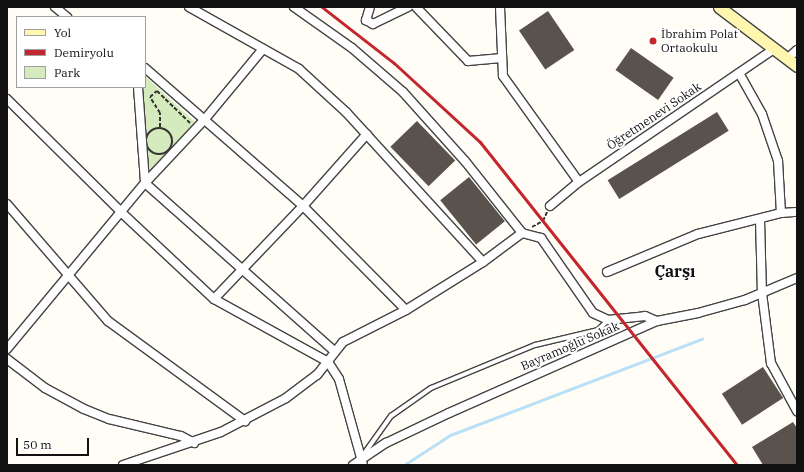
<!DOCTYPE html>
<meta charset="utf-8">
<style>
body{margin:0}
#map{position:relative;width:804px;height:472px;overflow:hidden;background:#fffdf5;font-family:"IBM Plex Serif",serif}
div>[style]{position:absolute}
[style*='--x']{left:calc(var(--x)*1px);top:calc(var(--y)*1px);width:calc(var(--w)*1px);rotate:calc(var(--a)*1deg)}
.green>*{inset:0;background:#d5ebbd}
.stream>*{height:3px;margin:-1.5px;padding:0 1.5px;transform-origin:1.5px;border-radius:1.5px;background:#b9e0f7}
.building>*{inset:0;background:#5a524d;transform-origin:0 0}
.path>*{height:2px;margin-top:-1px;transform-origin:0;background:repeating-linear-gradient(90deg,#333 0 4px,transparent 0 6px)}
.path>.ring{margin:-1px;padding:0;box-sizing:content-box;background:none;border:2px solid #333;border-radius:50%}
.roads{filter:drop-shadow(1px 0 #444) drop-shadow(-1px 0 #444) drop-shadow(0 1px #444) drop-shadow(0 -1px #444)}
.lane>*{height:4px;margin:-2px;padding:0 2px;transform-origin:2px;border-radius:2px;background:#fff}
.street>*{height:8px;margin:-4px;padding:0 4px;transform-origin:4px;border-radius:4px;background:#fff}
.secondary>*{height:11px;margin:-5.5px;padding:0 5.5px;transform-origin:5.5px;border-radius:5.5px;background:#fff6b0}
.rail>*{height:3px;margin:-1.5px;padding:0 1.5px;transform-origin:1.5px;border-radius:1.5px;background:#c4262e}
.dots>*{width:11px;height:11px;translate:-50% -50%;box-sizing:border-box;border:2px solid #fff;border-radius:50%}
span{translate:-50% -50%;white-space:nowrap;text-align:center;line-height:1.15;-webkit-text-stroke:4px #fff;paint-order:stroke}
.poi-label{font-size:12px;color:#111}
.left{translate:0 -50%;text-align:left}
.street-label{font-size:12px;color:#111}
.district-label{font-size:16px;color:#111;font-weight:700}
.frame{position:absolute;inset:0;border:8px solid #111;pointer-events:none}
.legend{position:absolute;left:16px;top:16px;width:130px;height:72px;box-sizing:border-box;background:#fff;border:1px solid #a0a0a0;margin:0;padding:5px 7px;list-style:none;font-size:12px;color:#111}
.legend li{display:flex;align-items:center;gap:8px;height:20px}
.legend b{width:20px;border:1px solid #a0a0a0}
.scale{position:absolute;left:16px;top:438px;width:73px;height:18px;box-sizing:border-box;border:2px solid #111;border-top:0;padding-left:5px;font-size:12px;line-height:14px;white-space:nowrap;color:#111;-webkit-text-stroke:3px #fff;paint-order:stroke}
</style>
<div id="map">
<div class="green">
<i style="clip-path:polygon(145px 76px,196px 123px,151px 171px,146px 170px,141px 87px,145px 87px)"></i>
</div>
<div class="stream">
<i style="--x:404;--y:465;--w:55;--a:-33.1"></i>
<i style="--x:450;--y:435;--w:270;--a:-20.9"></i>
</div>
<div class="building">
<i style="left:548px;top:11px;width:47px;height:35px;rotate:56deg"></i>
<i style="left:631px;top:48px;width:52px;height:27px;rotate:35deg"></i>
<i style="left:717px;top:112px;width:22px;height:129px;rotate:58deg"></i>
<i style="left:417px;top:121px;width:55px;height:37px;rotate:46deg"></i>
<i style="left:469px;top:177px;width:57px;height:37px;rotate:51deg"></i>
<i style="left:763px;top:367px;width:37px;height:49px;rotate:57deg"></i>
<i style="clip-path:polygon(793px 422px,797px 428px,797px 465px,763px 465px,752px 447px)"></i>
</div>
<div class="path">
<i style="--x:160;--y:127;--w:14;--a:-90"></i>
<i style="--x:160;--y:113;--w:19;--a:-122"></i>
<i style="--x:150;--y:97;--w:9;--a:-41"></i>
<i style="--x:157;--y:91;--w:46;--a:44.1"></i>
<i class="ring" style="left:146px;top:128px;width:24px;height:24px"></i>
<i style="--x:532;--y:227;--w:13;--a:-29"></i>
<i style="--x:543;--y:221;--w:10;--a:-66"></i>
</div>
<div class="roads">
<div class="lane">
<i style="--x:361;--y:458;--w:52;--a:-54.5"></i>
<i style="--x:391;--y:416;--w:49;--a:-35"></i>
<i style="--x:431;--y:388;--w:113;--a:-22.5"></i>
<i style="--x:535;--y:345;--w:65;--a:-13.4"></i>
<i style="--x:598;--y:330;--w:14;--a:-45"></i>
</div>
<div class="street">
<i style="--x:55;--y:7;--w:16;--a:40"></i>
<i style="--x:189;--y:7;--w:126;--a:29.4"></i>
<i style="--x:299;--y:69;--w:64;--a:42.5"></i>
<i style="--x:346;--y:112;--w:203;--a:47.6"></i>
<i style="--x:294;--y:7;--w:71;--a:35.3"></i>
<i style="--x:352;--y:48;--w:67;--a:40.8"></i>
<i style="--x:403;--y:92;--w:93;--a:48.1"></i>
<i style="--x:465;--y:161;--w:92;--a:51.6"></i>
<i style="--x:522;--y:233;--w:20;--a:15"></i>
<i style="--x:541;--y:238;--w:91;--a:55.3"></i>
<i style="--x:593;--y:313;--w:17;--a:25"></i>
<i style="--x:608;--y:320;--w:37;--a:-6"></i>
<i style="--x:645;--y:316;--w:13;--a:23"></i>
<i style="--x:370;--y:7;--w:14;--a:107"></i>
<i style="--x:366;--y:20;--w:8;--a:30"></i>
<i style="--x:373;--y:24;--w:39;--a:-26"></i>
<i style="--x:416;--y:7;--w:75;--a:46.1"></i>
<i style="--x:468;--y:61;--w:34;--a:-5"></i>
<i style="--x:500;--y:7;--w:69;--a:87.5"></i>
<i style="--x:503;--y:76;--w:130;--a:54.4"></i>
<i style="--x:787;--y:59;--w:13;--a:-42"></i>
<i style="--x:145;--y:68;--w:210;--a:41.1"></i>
<i style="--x:303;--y:206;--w:146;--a:45.3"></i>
<i style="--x:739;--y:73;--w:47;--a:60.7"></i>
<i style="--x:762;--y:114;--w:50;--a:71.2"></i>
<i style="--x:778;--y:161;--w:52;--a:86.7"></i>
<i style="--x:138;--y:87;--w:96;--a:85.8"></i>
<i style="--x:145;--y:183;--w:253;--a:41.6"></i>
<i style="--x:7;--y:99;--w:162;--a:44.7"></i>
<i style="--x:122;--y:213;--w:126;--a:43.1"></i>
<i style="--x:214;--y:299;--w:130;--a:28.9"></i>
<i style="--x:328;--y:362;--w:20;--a:57"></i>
<i style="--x:339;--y:379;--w:89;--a:74.4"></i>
<i style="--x:7;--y:204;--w:155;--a:49.2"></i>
<i style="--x:108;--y:321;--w:170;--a:36.1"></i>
<i style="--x:550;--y:206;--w:38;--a:-40"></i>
<i style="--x:579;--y:182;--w:236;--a:-34.3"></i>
<i style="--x:760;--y:219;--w:74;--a:88.5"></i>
<i style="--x:762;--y:293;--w:71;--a:82.7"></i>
<i style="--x:771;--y:363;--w:55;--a:61.6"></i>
<i style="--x:607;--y:272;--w:99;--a:-22.7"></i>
<i style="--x:698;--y:234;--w:86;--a:-14.2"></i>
<i style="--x:781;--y:213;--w:16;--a:-4"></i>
<i style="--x:214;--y:299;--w:129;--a:-46.3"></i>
<i style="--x:303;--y:206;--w:96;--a:-48.4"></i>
<i style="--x:7;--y:349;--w:216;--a:-50.3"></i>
<i style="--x:145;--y:183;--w:88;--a:-46.8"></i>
<i style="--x:205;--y:119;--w:91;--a:-50.4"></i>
<i style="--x:7;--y:359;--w:48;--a:37.3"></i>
<i style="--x:45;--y:388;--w:44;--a:28.3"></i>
<i style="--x:84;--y:409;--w:27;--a:22"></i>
<i style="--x:109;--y:419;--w:74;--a:13.3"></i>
<i style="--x:181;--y:436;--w:15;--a:28"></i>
<i style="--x:123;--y:465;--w:103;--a:-18.6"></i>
<i style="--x:221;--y:432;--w:73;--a:-27.6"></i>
<i style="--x:286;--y:398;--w:39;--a:-37"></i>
<i style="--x:317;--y:375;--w:42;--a:-51.8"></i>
<i style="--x:343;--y:342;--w:71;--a:-26.9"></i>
<i style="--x:406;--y:310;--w:91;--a:-31.9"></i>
<i style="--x:483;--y:262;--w:49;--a:-36.6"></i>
<i style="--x:353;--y:465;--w:40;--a:-34"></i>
<i style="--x:386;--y:443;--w:70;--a:-25.5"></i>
<i style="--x:449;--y:413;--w:227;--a:-23.9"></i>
<i style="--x:657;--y:321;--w:42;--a:-11"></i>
<i style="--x:698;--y:313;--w:49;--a:-15.5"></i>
<i style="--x:745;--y:300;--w:56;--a:-22.9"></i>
</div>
<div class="secondary">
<i style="--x:719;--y:7;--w:98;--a:37.1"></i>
</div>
</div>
<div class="rail">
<i style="--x:322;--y:7;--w:91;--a:37.9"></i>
<i style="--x:394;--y:63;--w:117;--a:42.6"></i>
<i style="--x:480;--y:142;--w:413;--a:51.5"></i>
</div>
<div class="dots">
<i style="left:653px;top:41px;background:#c4262e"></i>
</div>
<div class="poi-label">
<span class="left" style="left:661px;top:41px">İbrahim Polat<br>Ortaokulu</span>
</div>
<div class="street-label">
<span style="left:654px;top:116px;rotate:-34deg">Öğretmenevi Sokak</span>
<span style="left:570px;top:346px;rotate:-23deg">Bayramoğlu Sokak</span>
</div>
<div class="district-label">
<span style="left:675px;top:271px">Çarşı</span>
</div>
<div class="frame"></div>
<ul class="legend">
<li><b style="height:5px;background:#fff6b0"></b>Yol</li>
<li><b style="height:5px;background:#c4262e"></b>Demiryolu</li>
<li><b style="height:11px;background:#d5ebbd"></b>Park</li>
</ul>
<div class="scale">50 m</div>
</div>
